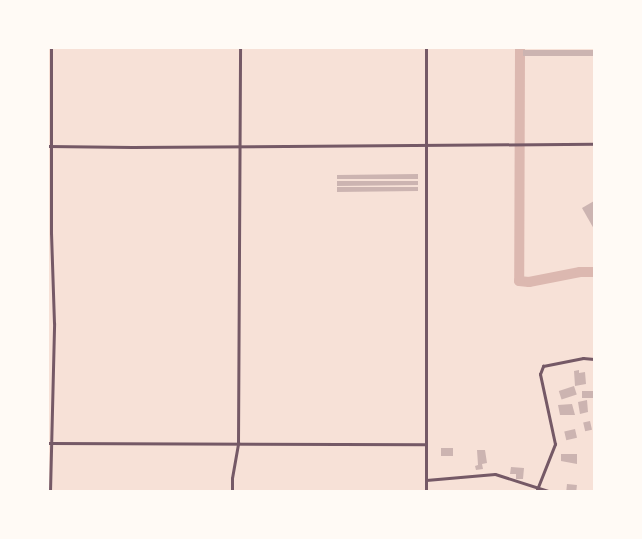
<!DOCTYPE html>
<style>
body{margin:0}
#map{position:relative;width:642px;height:539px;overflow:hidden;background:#f7e1d7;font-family:"Archivo Narrow",sans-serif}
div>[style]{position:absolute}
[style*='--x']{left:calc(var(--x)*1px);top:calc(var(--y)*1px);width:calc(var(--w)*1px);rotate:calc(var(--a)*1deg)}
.river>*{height:10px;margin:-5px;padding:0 5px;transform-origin:5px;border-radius:5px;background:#dcb8b0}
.building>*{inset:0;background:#ccb4b1;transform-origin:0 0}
.minor>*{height:3px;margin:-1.5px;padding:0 1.5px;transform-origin:1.5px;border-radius:1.5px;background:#755966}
span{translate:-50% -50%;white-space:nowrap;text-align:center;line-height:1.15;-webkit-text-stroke:4px #fffaf5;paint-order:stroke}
.frame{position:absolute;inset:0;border:49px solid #fffaf5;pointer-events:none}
</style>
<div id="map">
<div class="river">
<i style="--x:520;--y:48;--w:233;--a:90.2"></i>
<i style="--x:519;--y:281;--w:10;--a:6"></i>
<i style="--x:529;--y:282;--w:52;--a:-11.1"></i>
<i style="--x:580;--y:272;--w:14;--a:0"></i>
</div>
<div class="building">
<i style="left:523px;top:50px;width:71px;height:6px"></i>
<i style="clip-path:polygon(418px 174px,418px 179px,337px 179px,337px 175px)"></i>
<i style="clip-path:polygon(337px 181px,418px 181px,418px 185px,337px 186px)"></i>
<i style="clip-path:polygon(337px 187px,418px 187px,418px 191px,337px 192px)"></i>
<i style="clip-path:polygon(594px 201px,594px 229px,582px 208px)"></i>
<i style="clip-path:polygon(579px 370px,579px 373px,585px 372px,586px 384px,575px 386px,574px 371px)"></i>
<i style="left:574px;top:386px;width:9px;height:16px;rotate:72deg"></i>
<i style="left:594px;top:391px;width:7px;height:12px;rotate:90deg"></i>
<i style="clip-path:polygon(587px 400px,588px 412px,580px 414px,578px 402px)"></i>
<i style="clip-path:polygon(572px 404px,575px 415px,560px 415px,558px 405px)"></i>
<i style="left:590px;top:421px;width:9px;height:7px;rotate:77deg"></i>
<i style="left:575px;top:429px;width:9px;height:11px;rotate:77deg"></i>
<i style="left:453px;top:448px;width:8px;height:12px;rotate:90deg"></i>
<i style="clip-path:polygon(477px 450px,485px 450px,487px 463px,482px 464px,483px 469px,476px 470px,475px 466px,478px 465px)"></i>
<i style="clip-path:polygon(561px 454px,577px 454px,577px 464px,561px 461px)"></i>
<i style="clip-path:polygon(511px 467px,524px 468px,523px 479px,516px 479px,516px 474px,510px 474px)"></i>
<i style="left:567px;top:484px;width:10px;height:8px;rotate:6deg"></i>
</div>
<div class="minor">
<i style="--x:48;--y:146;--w:84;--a:0.7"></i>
<i style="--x:132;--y:147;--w:462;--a:-0.4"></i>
<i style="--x:48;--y:443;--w:378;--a:0.2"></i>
<i style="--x:426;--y:480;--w:69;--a:-5"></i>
<i style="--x:495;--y:474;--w:59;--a:17.8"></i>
<i style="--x:50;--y:492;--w:169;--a:-88.6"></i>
<i style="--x:54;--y:323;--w:90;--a:-91.9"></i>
<i style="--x:51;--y:233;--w:185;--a:-90"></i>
<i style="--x:232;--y:492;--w:14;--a:-90"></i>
<i style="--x:232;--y:478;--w:36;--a:-80"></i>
<i style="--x:238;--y:443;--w:395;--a:-89.7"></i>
<i style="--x:426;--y:492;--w:444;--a:-90"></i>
<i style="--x:536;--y:492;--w:52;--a:-68.4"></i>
<i style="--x:555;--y:444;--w:72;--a:-102.1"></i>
<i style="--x:540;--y:374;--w:9;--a:-69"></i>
<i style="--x:543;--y:366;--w:41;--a:-11.3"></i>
<i style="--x:583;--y:358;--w:11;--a:5"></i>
</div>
<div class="frame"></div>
</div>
